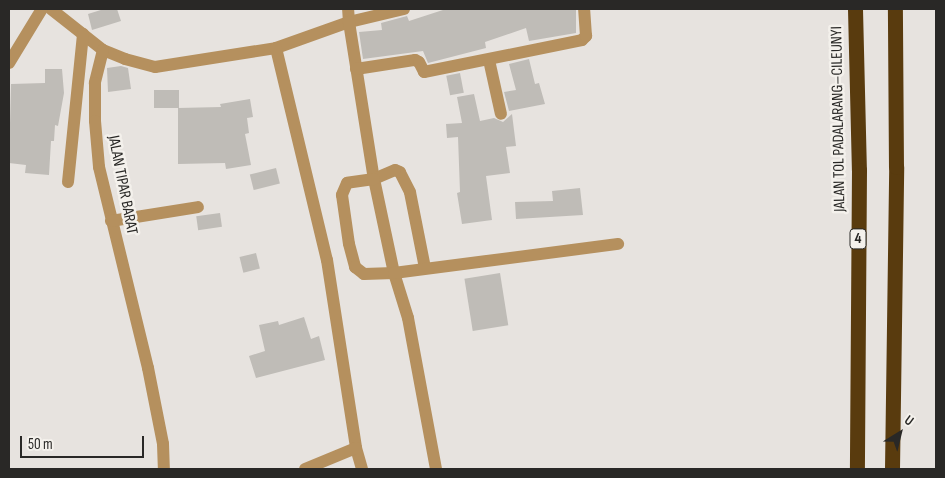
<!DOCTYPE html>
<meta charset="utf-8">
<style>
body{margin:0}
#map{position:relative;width:945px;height:478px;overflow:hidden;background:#e7e3df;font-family:"Sofia Sans Condensed",sans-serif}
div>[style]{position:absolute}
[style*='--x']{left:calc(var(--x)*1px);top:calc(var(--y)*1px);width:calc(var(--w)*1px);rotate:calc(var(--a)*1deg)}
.building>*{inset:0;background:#bfbcb7;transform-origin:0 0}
.minor>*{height:12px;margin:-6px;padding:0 6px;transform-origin:6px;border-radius:6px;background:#b5905e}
.highway>*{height:15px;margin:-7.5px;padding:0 7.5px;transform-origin:7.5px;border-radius:7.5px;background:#593b0e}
span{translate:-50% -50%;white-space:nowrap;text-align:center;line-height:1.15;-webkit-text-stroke:5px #f4f1ec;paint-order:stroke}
.shield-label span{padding:1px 4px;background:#f4f1ec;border:1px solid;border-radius:4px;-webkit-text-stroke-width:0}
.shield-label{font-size:15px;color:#292826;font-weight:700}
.street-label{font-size:16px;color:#292826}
.frame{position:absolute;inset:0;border:10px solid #292826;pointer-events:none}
.north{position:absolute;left:875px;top:408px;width:50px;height:50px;-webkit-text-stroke:4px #f4f1ec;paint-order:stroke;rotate:36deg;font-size:14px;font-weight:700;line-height:20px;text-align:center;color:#292826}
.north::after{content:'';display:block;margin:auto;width:18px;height:22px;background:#292826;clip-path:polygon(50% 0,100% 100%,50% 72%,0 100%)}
.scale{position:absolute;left:20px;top:436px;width:124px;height:22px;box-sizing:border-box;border:2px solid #292826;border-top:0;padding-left:6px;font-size:15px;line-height:18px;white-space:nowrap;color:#292826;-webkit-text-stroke:4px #f4f1ec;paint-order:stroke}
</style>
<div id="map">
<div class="building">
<i style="clip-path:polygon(104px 9px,117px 9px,121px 21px,92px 30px,88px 14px)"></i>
<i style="clip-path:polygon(446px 9px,576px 9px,576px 33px,529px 41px,526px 28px,485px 42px,486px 48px,428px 63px,423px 51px,363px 59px,359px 32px,382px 30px,381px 23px,407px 16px,409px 21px)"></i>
<i style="clip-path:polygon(529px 59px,535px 84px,539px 83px,545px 104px,509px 111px,504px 92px,516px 90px,509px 64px)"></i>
<i style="clip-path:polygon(121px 66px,128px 68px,131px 89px,108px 92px,107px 68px)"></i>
<i style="clip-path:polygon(45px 69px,62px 69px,64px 93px,58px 126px,55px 125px,54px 141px,51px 141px,49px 175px,25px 173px,26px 165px,9px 163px,11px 84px,45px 83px)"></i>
<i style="left:460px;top:73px;width:20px;height:14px;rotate:79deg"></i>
<i style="left:154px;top:90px;width:25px;height:18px"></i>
<i style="clip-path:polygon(474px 94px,480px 121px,494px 118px,503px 122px,512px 114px,516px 146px,506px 147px,510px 173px,486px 176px,492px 220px,462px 224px,457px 193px,460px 192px,458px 137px,447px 138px,446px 124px,462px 123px,457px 97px)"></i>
<i style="clip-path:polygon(250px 99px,253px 117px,247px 118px,249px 133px,245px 134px,251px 165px,226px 169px,225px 163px,178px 164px,178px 108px,221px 107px,220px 104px)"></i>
<i style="left:276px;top:168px;width:16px;height:27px;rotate:76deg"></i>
<i style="clip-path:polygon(580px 188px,583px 215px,516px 219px,515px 202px,553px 201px,552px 191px)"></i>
<i style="left:220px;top:213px;width:14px;height:24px;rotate:82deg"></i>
<i style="left:256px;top:253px;width:16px;height:17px;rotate:76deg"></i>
<i style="left:500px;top:273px;width:53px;height:36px;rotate:81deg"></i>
<i style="clip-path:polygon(304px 317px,311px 339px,319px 336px,325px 360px,256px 378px,249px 356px,265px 351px,259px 325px,278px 321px,279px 325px)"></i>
</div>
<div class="minor">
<i style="--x:51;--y:9;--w:66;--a:38.3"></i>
<i style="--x:103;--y:50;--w:24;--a:22"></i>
<i style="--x:125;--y:59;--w:31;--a:15"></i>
<i style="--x:155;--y:67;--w:122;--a:-8.9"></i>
<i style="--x:276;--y:48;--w:77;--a:-19.6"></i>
<i style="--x:349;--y:22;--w:13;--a:-94"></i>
<i style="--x:404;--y:9;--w:57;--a:166.7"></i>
<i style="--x:349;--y:22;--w:159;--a:81"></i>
<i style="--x:374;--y:179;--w:96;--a:78"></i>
<i style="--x:394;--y:273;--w:47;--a:72.7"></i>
<i style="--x:408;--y:318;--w:154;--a:79.5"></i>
<i style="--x:276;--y:48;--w:218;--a:76.5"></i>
<i style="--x:327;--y:260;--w:190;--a:81.2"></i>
<i style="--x:356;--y:448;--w:22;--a:74"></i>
<i style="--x:103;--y:50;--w:34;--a:104"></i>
<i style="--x:95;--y:83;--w:38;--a:90"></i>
<i style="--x:95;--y:121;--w:46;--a:85"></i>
<i style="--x:99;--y:167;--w:207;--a:76.3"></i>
<i style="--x:148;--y:368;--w:77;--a:78.8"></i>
<i style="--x:163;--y:444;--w:25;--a:88"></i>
<i style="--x:489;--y:60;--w:55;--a:77.5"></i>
<i style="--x:9;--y:63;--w:63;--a:-58.6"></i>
<i style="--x:356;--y:69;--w:60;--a:-8.7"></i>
<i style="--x:415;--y:60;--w:4;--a:27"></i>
<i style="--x:419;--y:62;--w:11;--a:63"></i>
<i style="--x:424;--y:72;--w:161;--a:-11.4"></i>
<i style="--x:582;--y:40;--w:6;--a:-45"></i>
<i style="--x:586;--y:36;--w:27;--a:-94"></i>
<i style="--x:68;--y:182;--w:149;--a:-84.2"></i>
<i style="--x:111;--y:221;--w:88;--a:-9.1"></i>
<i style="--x:425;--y:268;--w:77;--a:-101.2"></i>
<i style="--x:410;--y:192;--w:22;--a:-117"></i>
<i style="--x:400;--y:172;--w:5;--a:-158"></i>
<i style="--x:395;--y:170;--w:23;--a:157"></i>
<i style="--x:374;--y:179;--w:27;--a:172"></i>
<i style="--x:347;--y:183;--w:13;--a:113"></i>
<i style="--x:342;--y:195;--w:49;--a:81.9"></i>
<i style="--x:349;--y:244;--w:24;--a:75"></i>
<i style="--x:355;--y:267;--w:11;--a:38"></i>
<i style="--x:364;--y:274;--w:30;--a:-2"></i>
<i style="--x:394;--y:273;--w:226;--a:-7.4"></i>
<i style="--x:305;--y:469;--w:55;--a:-22.4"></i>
</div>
<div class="highway">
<i style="--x:855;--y:9;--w:161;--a:88.6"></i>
<i style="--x:859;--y:170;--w:299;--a:90.4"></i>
<i style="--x:892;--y:469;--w:302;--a:-89.2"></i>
<i style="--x:896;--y:167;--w:158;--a:-90.4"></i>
</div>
<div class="shield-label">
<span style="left:858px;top:239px">4</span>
</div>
<div class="street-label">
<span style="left:839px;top:119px;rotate:-91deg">JALAN TOL PADALARANG–CILEUNYI</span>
<span style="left:122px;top:185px;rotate:79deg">JALAN TIPAR BARAT</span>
</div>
<div class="frame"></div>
<div class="north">U</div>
<div class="scale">50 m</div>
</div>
